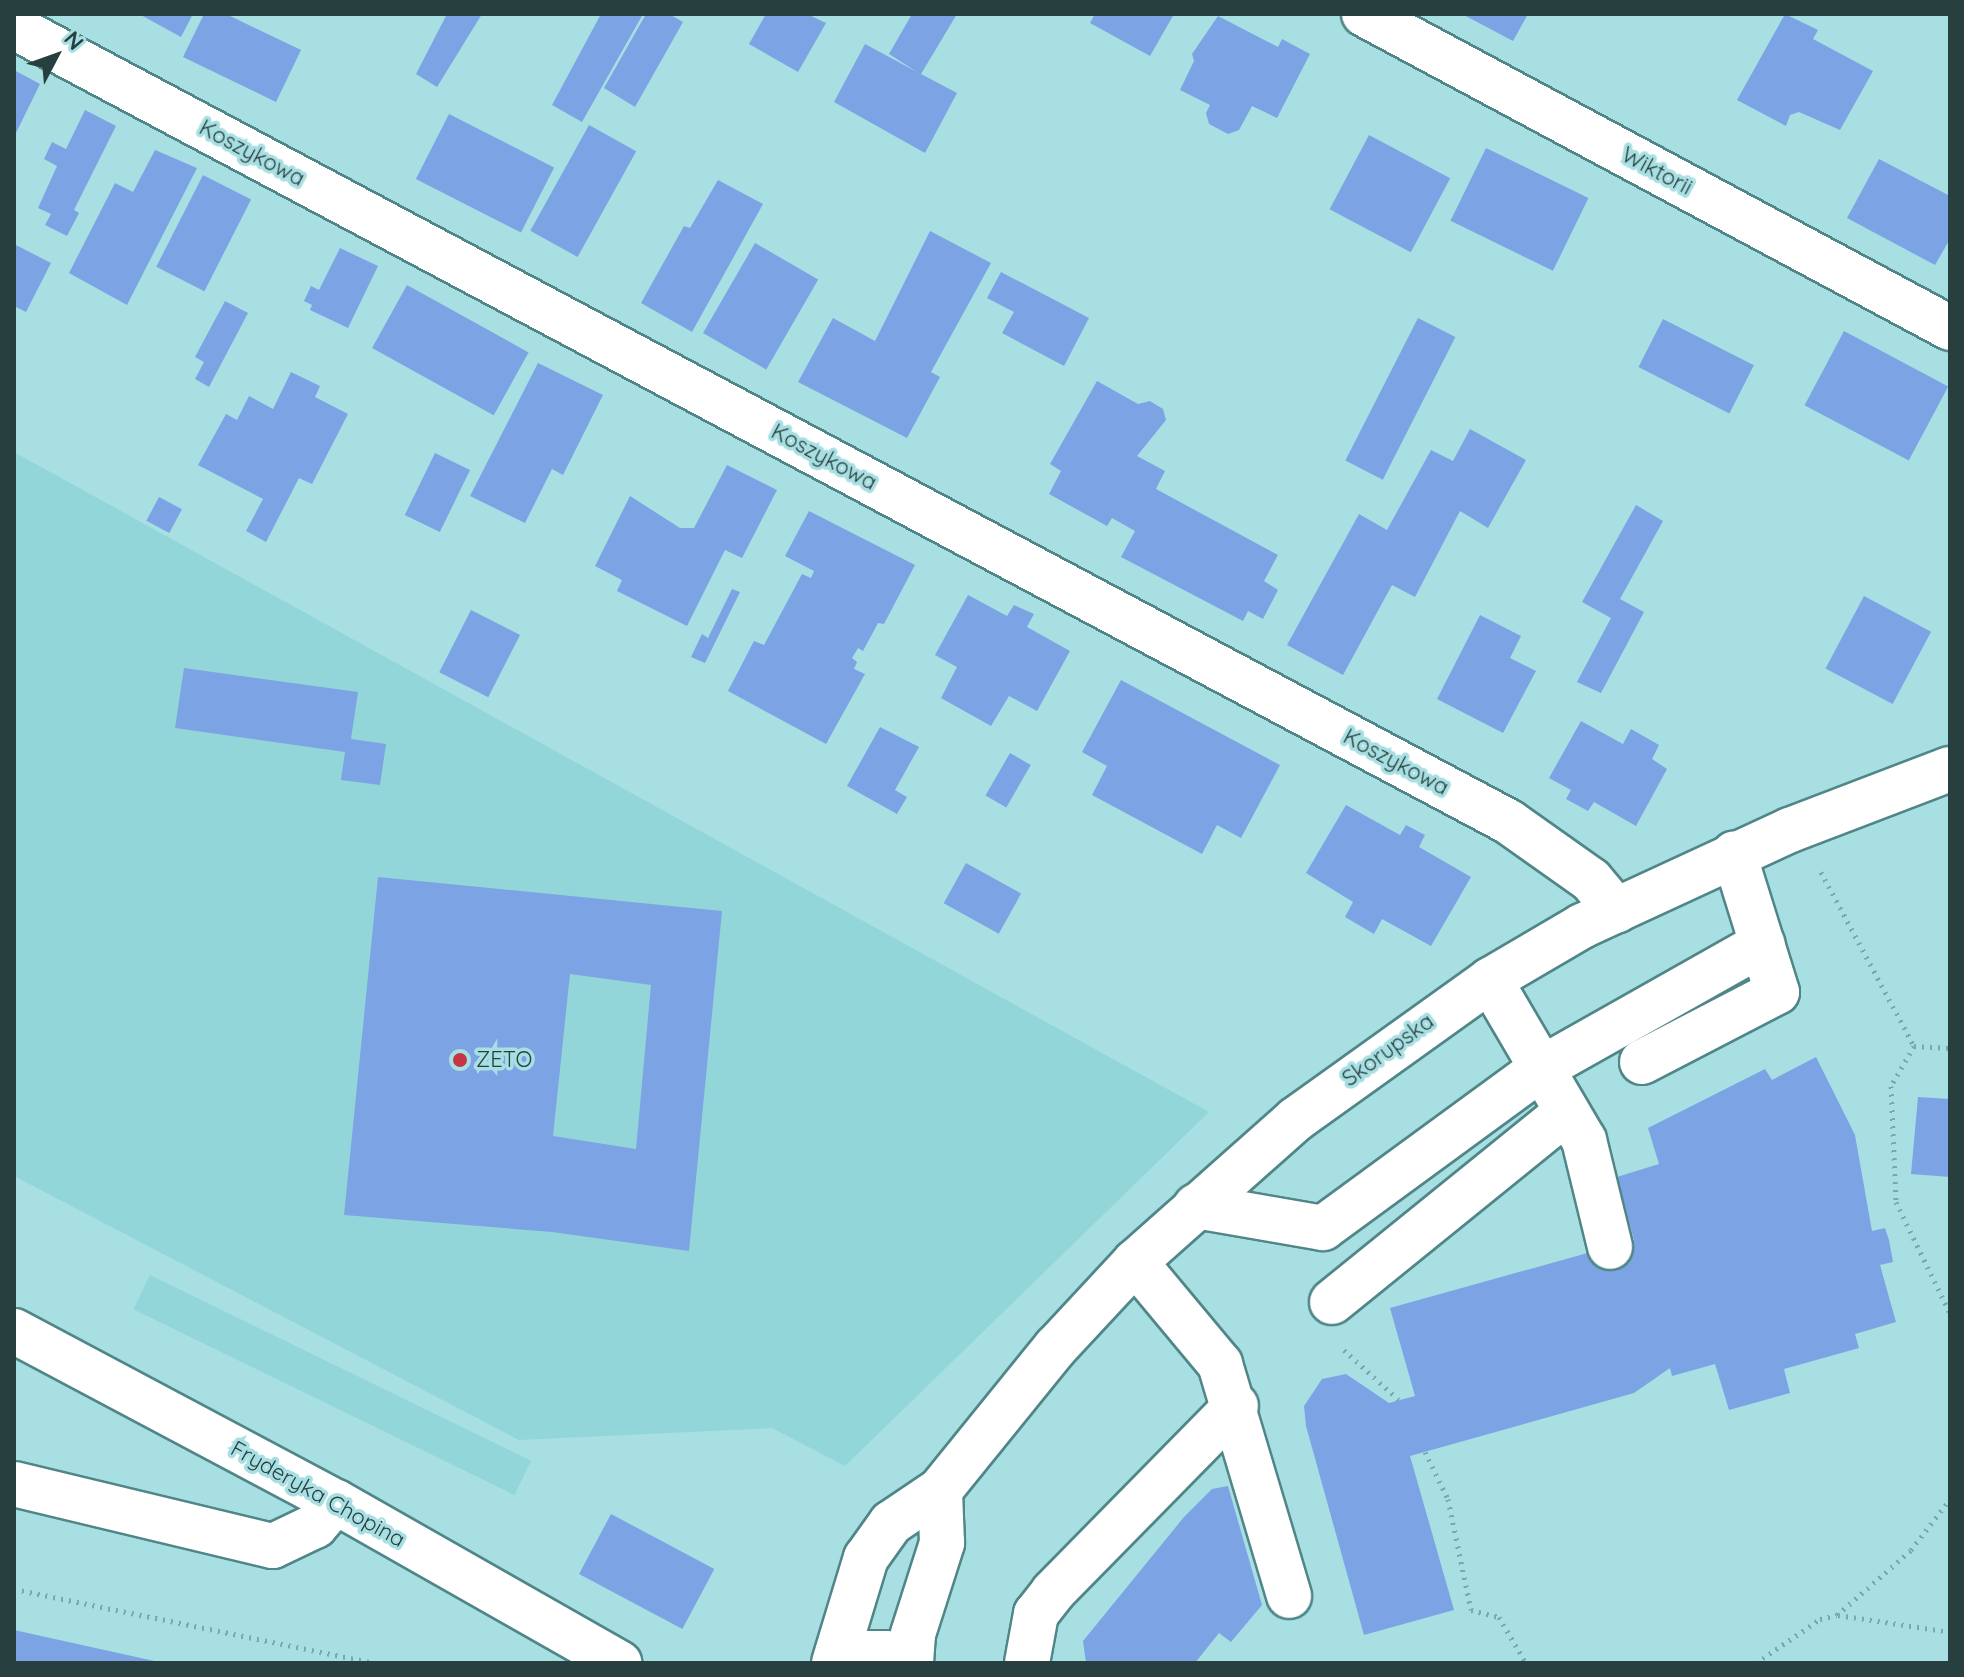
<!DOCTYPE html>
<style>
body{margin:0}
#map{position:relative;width:1964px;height:1677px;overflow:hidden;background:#a7dfe2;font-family:Quicksand,sans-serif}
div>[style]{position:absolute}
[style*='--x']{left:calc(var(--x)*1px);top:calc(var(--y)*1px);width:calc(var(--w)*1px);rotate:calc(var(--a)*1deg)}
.built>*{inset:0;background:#93d6d9;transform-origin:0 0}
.building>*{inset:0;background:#7ca4e5;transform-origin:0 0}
.path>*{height:5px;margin-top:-2.5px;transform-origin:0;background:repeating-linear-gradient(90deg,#7ba8aa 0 2px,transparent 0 8px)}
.roads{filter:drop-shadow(2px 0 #508688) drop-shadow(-2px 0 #508688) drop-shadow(0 2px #508688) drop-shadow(0 -2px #508688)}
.minor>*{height:44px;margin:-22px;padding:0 22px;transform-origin:22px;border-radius:22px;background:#fff}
.dots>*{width:22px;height:22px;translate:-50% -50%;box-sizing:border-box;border:4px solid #a7dfe2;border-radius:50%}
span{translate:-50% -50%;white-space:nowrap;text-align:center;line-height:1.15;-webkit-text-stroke:7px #a7dfe2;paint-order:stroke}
.street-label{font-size:22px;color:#283f40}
.poi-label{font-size:22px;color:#283f40}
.left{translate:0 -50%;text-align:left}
.frame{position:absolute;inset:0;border:16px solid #283f40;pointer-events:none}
.north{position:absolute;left:16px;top:16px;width:80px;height:80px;-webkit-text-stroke:6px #a7dfe2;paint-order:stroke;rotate:49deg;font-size:22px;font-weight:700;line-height:32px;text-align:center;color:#283f40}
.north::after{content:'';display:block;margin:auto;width:28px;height:36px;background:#283f40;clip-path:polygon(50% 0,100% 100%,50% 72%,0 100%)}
</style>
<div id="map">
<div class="built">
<i style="clip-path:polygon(14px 452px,1209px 1112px,845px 1466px,772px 1428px,519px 1440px,14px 1176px)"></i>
<i style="left:150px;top:1275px;width:424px;height:38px;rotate:26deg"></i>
</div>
<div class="building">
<i style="clip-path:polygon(139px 14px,193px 14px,181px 37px)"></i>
<i style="clip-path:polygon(204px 14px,226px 14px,301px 50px,276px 102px,183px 57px)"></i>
<i style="clip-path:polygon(447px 14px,482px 14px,437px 87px,416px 74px)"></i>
<i style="clip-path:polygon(601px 14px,643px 14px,582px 122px,552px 105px)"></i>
<i style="clip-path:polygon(646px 14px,669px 14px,683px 22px,635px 107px,604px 88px)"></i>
<i style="clip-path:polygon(766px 14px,807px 14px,826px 23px,798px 72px,749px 44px)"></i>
<i style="clip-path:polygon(912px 14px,957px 14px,921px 74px,957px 93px,925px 153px,834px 102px,865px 44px,917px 72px,889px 54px)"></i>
<i style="clip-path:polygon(1095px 14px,1174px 14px,1150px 56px,1090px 23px)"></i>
<i style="clip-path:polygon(1462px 14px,1528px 14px,1513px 41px)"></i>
<i style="clip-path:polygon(1785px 14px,1818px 30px,1813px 39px,1873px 71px,1840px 130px,1799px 112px,1790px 115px,1786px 126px,1737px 100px)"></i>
<i style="clip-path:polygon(1218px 16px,1278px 47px,1282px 39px,1310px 54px,1277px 118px,1252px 106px,1239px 130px,1228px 134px,1209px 124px,1206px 113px,1210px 105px,1180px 90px,1194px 61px,1192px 54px)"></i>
<i style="clip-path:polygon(14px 70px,40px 84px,14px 137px)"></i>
<i style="clip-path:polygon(85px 110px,116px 126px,74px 210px,79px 213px,67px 236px,45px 225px,51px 214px,38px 208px,57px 166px,44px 159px,52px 142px,66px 149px)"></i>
<i style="left:449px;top:114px;width:118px;height:73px;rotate:27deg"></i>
<i style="left:589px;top:125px;width:54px;height:121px;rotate:29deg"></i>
<i style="left:1369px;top:135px;width:92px;height:84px;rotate:28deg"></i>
<i style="left:1486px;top:148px;width:114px;height:81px;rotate:26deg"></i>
<i style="clip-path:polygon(155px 150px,197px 168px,127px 305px,69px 273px,115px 183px,133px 192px)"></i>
<i style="clip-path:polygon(1879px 159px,1950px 196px,1950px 239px,1935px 265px,1847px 218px)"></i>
<i style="left:203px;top:175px;width:54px;height:103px;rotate:27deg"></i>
<i style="clip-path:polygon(718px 180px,763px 204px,692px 332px,641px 303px,684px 226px,690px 228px)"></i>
<i style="clip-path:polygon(930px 231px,991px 263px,931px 372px,940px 377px,907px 438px,798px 382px,833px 318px,875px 341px)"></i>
<i style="left:755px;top:243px;width:73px;height:104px;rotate:30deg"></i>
<i style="clip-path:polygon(14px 244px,51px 263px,26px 312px,14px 306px)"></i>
<i style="clip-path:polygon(340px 248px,378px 266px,348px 328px,310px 310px,312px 305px,304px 301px,311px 286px,319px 290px)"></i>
<i style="clip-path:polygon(1001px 272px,1089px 318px,1064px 366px,1002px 333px,1014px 312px,987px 298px)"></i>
<i style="left:407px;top:285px;width:139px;height:72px;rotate:29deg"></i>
<i style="clip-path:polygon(225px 301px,248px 313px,209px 387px,195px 379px,204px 362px,195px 357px)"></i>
<i style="left:1418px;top:318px;width:42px;height:160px;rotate:27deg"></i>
<i style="left:1663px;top:319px;width:102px;height:54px;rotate:27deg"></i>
<i style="left:1844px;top:331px;width:118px;height:84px;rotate:28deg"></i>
<i style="clip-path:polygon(538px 363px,603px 395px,563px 475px,552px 469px,525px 523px,470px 496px)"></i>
<i style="clip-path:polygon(291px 372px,320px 386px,315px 397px,348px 414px,312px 484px,299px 478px,266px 542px,246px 531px,263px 499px,198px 465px,226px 414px,237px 420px,249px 396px,273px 409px)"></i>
<i style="clip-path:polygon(1097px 381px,1138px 404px,1150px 401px,1163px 409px,1166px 420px,1137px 456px,1165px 471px,1156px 489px,1278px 555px,1264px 581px,1278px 590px,1263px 619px,1248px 611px,1243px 621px,1121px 557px,1135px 531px,1112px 518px,1107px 526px,1049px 494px,1061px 471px,1050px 464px)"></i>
<i style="clip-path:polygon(1470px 429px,1526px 460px,1488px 528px,1460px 511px,1415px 597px,1392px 585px,1343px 675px,1287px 645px,1359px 514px,1387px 530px,1431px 450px,1453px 461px)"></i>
<i style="left:435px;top:453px;width:39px;height:69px;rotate:26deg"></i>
<i style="clip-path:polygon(727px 465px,777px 490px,742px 558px,725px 550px,687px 626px,617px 591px,622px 580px,595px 566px,630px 496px,680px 528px,694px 528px)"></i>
<i style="left:159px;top:497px;width:26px;height:27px;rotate:28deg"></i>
<i style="clip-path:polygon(1636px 505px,1663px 521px,1620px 599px,1644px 612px,1601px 693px,1577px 682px,1611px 618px,1582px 602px)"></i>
<i style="clip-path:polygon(809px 511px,915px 565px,884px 624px,878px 623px,863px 651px,858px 648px,852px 658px,857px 662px,854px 669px,865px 674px,826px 744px,728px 691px,754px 641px,764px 645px,802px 574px,811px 578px,814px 571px,785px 556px)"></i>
<i style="clip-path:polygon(732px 589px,740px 592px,705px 663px,691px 657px,702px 634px,708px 638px)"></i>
<i style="clip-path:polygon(968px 595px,1007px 616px,1014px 605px,1034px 614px,1027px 627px,1070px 651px,1037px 711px,1009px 696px,991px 726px,941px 698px,957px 667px,935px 655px)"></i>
<i style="left:1864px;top:596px;width:76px;height:82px;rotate:28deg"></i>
<i style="left:471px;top:610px;width:55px;height:70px;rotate:27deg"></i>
<i style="clip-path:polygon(1480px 615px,1521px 636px,1510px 658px,1536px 671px,1503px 733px,1437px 699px)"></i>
<i style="clip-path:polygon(184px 668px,358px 692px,351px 739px,386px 744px,380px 785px,341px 780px,345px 752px,175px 728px)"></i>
<i style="clip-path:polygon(1121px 680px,1280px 765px,1241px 838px,1217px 825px,1202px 854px,1092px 795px,1107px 766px,1082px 752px)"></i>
<i style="clip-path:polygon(1581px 721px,1623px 744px,1631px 729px,1659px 745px,1652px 759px,1667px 769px,1636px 826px,1594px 802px,1588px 811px,1566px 799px,1571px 790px,1549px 778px)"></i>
<i style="clip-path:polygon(880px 727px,919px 747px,895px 790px,907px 797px,897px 814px,847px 786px)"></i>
<i style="left:1010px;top:753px;width:24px;height:49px;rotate:30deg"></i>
<i style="clip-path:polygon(1346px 805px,1400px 835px,1406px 825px,1425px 835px,1419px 847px,1471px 877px,1431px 946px,1382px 919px,1374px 934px,1345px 917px,1353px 902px,1306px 873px)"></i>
<i style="left:966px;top:863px;width:63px;height:46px;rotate:29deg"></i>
<i style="clip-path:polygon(evenodd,378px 877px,722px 911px,689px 1251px,552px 1232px,344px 1215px,378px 877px,570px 974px,651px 985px,636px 1149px,553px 1136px,570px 974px)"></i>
<i style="clip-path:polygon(1816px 1057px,1855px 1135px,1872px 1231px,1885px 1228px,1889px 1240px,1893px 1262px,1880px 1265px,1896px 1322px,1855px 1334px,1859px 1348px,1784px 1369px,1790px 1393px,1729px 1410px,1715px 1364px,1672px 1376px,1670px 1368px,1634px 1393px,1410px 1456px,1454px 1610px,1364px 1635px,1306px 1426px,1304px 1406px,1322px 1379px,1346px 1374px,1389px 1403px,1415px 1396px,1390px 1308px,1634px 1240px,1617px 1177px,1659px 1164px,1648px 1128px,1765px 1069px,1772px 1080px)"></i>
<i style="clip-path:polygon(1918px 1097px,1950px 1099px,1950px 1177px,1911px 1174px)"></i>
<i style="clip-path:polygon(1228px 1486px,1262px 1605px,1231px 1642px,1219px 1633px,1195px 1663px,1086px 1663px,1083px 1641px,1184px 1517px,1212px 1489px)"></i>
<i style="left:611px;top:1514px;width:117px;height:68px;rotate:28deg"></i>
<i style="clip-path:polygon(14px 1630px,159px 1662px,159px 1663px,14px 1663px)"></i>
</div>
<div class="path">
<i style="--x:1821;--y:872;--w:197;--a:61.9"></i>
<i style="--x:1914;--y:1046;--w:36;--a:3"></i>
<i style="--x:1914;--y:1046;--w:46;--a:119.9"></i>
<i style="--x:1891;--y:1086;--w:116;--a:87.5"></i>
<i style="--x:1896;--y:1202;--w:123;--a:64.1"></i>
<i style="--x:1344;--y:1350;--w:74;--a:42.3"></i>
<i style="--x:1425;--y:1452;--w:52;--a:63.9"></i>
<i style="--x:1448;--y:1499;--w:113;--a:78.3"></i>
<i style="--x:1471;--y:1610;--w:29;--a:14"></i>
<i style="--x:1499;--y:1617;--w:53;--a:59.6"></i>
<i style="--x:14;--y:1589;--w:369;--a:11.6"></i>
<i style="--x:1838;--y:1615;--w:113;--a:8.6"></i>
<i style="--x:1756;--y:1663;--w:78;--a:-34.5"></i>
<i style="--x:1820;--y:1619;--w:17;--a:-13"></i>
<i style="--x:1837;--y:1615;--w:98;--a:-41.3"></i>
<i style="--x:1911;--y:1550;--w:64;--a:-52.6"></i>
</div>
<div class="roads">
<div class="minor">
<i style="--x:1364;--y:14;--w:665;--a:28.18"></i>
<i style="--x:14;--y:27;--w:1693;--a:28"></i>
<i style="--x:1509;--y:822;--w:100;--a:35.3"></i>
<i style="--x:1591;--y:880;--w:40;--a:50"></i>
<i style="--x:1490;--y:980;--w:186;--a:59.6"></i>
<i style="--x:1584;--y:1140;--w:110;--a:76.3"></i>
<i style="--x:1642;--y:1062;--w:152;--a:-27.4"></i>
<i style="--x:1777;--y:992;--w:145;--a:-107.3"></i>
<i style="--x:1196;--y:1206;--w:129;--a:9.8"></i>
<i style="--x:1323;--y:1228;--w:271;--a:-36.2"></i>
<i style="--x:1542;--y:1068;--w:253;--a:-29.4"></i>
<i style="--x:1135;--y:1262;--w:133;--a:50.2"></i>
<i style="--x:1220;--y:1364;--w:242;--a:73.4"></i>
<i style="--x:1332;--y:1302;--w:302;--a:-39"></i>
<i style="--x:14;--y:1331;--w:365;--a:28"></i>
<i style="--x:336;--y:1502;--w:326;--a:29.6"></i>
<i style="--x:14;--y:1484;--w:266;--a:13.5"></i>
<i style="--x:273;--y:1546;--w:47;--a:-25.5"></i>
<i style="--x:315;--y:1526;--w:32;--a:-49"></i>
<i style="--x:834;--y:1663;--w:110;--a:-73.1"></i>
<i style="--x:866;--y:1558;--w:43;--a:-54.5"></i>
<i style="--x:891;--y:1523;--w:59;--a:-34"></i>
<i style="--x:940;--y:1490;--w:184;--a:-51"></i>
<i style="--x:1056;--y:1347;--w:116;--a:-47.1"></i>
<i style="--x:1135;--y:1262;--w:215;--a:-41.6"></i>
<i style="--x:1296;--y:1119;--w:239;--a:-35.6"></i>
<i style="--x:1490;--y:980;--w:107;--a:-30.4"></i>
<i style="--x:1582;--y:926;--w:229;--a:-24.8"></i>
<i style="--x:1790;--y:830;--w:171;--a:-20.9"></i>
<i style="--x:838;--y:1663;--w:22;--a:-27"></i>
<i style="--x:858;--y:1653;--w:28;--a:0"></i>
<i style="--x:886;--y:1653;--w:24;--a:24"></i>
<i style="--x:911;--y:1663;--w:29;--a:-86"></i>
<i style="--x:913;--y:1634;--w:96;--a:-72.3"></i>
<i style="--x:942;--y:1543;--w:53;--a:-92.2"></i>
<i style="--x:1027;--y:1663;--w:50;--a:-79.6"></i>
<i style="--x:1036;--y:1614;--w:28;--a:-52"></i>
<i style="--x:1053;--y:1592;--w:261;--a:-45.5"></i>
</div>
</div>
<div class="dots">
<i style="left:460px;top:1060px;background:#c53544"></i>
</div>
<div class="street-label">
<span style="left:252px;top:153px;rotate:28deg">Koszykowa</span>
<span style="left:1657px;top:171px;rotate:28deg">Wiktorii</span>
<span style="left:824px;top:457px;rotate:28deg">Koszykowa</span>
<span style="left:1396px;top:762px;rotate:28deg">Koszykowa</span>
<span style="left:1388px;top:1050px;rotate:-36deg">Skorupska</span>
<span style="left:318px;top:1494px;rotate:29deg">Fryderyka Chopina</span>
</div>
<div class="poi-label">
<span class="left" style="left:476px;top:1060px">ZETO</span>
</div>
<div class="frame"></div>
<div class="north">N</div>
</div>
